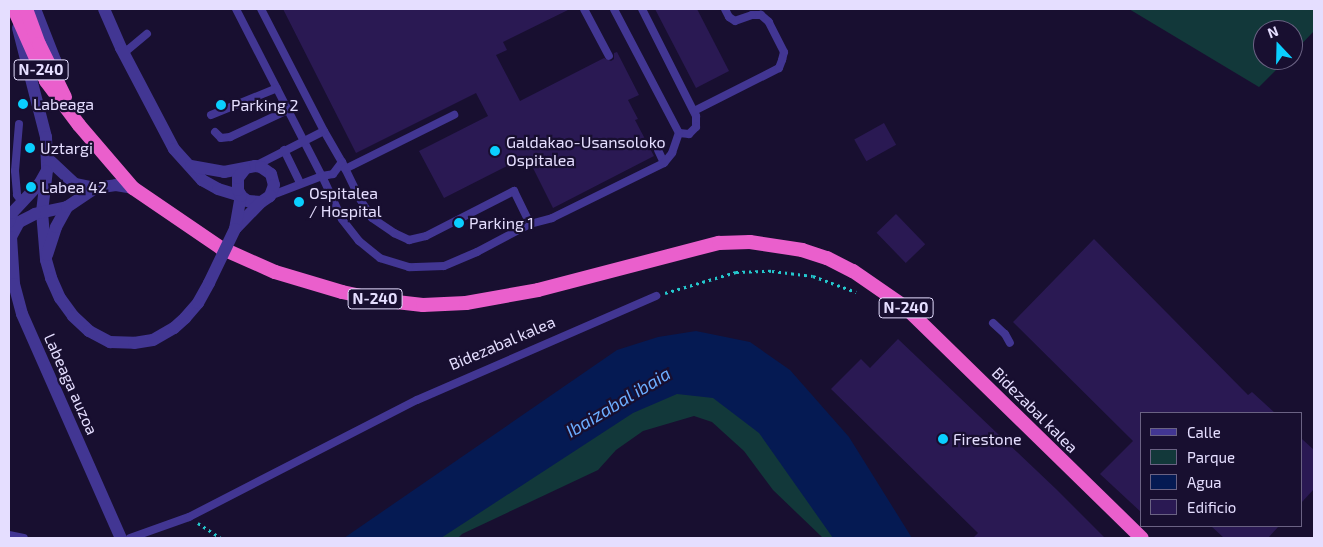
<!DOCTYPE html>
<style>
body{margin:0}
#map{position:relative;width:1323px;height:547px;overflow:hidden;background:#180f30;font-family:"Exo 2",sans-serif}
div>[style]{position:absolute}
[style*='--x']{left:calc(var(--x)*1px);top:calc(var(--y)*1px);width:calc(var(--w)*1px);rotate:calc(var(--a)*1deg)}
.green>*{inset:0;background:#12383a}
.water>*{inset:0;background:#051a53}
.building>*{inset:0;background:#2a1953;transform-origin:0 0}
.path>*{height:2.5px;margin-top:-1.25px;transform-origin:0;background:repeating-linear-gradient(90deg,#24c7cd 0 2.5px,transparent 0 6.5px)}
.service>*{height:8px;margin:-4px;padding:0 4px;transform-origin:4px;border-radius:4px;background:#423693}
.minor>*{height:12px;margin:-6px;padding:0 6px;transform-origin:6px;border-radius:6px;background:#423693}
.trunk>*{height:14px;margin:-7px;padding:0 7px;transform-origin:7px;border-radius:7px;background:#ea5fcc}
.minor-bridge>*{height:12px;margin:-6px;padding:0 6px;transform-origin:6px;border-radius:6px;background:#423693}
.dots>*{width:14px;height:14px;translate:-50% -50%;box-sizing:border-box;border:2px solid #180f30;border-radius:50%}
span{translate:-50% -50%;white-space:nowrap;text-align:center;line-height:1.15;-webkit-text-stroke:4.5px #180f30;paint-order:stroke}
.shield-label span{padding:1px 4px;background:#180f30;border:1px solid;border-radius:4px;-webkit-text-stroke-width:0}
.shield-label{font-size:15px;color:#e5deff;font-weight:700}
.poi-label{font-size:16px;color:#e5deff}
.left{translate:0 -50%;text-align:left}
.street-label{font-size:16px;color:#e5deff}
.water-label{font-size:18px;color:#6cadff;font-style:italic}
.frame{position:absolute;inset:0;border:10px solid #e5deff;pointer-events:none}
.legend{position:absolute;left:1140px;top:412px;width:162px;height:115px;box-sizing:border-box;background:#180f30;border:1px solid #6a6283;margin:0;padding:6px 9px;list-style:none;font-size:15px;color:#e5deff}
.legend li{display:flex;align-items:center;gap:10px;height:25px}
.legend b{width:25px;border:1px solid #6a6283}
.north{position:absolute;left:1253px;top:20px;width:50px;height:50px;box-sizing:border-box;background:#180f30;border:1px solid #6a6283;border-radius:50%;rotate:339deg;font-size:14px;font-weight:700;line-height:20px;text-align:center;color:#e5deff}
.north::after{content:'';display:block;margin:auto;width:18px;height:22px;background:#0acfff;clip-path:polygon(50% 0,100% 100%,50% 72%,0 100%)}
</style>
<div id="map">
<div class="green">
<i style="clip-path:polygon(1129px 9px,1314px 9px,1314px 31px,1293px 53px,1293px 30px,1263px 30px,1263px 60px,1286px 60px,1259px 87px)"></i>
<i style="clip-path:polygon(689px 339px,888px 538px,823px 538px,773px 490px,744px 451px,712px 422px,694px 416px,643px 431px,616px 450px,598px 470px,462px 534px,458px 538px,362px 538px)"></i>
</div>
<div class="water">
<i style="clip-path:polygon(696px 331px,750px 342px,790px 370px,849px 437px,912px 538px,833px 538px,759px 433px,713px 398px,677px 394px,633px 413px,441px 538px,344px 538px,617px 350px,658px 337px)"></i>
</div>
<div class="building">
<i style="clip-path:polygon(283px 9px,570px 9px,503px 42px,507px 50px,496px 55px,520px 101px,604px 58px,611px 61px,614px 59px,614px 53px,617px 52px,639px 95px,628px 100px,638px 119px,635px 120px,654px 156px,553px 208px,527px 156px,444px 198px,419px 151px,488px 116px,476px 93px,356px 153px)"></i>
<i style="clip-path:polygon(655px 9px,697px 9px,729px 71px,696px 88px)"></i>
<i style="left:884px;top:123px;width:25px;height:34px;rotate:61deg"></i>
<i style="left:896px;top:214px;width:42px;height:27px;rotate:46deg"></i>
<i style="clip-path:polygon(1094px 239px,1248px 395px,1252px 392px,1275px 413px,1142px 413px,1142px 513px,1100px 474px,1133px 441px,1013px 322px)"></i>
<i style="clip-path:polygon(898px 339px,1056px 489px,1105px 538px,973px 538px,978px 533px,831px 389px,861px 359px,870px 368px)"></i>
<i style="clip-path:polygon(1302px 439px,1314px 450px,1314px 489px,1302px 502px)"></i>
<i style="clip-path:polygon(1211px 526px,1279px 526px,1268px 538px,1224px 538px)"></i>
</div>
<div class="path">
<i style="--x:665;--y:293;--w:74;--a:-16.5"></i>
<i style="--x:736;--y:272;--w:36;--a:-2"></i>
<i style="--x:772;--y:271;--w:41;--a:7"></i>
<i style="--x:813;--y:276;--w:46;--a:20.4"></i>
<i style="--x:198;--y:523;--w:27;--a:33"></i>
</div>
<div class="service">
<i style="--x:236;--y:9;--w:188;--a:62.8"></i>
<i style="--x:322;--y:176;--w:56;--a:159"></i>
<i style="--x:584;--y:9;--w:53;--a:62"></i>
<i style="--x:642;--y:9;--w:120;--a:63.2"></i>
<i style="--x:696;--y:116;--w:11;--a:90"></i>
<i style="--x:696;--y:127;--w:10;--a:135"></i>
<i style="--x:689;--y:134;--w:10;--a:-174"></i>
<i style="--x:124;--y:53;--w:30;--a:-40"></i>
<i style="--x:694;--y:111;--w:95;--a:-26.8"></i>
<i style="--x:779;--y:68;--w:9;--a:-69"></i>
<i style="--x:782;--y:60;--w:8;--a:-76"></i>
<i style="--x:784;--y:52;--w:34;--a:-117"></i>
<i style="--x:769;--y:22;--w:11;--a:-139"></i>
<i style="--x:761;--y:15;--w:9;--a:180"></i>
<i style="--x:752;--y:15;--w:18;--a:161"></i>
<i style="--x:735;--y:21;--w:7;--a:-146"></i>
<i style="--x:729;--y:17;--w:9;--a:-117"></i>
<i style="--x:211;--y:115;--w:71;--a:-22.2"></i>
<i style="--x:19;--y:124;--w:47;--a:94.9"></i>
<i style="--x:15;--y:171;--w:24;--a:85"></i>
<i style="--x:17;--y:195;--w:9;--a:54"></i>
<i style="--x:324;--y:131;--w:36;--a:60"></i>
<i style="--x:342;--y:162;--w:41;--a:64.1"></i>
<i style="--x:360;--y:199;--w:22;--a:58"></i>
<i style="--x:372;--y:218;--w:27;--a:34"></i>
<i style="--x:394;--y:233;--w:17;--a:25"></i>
<i style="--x:409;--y:240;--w:17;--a:-13"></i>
<i style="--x:426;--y:236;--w:99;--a:-27.1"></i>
<i style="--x:514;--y:191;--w:37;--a:64"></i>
<i style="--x:530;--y:224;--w:60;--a:152.2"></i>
<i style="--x:477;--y:252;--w:36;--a:157"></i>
<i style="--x:444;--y:266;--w:35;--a:178"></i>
<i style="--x:409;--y:267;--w:30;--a:-163"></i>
<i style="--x:380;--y:258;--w:27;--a:-141"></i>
<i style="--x:359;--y:241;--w:28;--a:-128"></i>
<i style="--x:342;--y:219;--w:47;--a:-114.9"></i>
<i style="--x:322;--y:176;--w:11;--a:-10"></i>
<i style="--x:333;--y:174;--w:15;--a:-53"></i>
<i style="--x:215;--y:132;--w:8;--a:45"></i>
<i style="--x:221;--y:138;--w:9;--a:-6"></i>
<i style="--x:230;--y:137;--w:64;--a:-25"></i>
<i style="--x:284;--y:150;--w:37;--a:64"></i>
<i style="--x:658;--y:150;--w:14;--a:65"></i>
<i style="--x:255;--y:166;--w:77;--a:-26.9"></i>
<i style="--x:324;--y:131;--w:137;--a:-117.3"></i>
<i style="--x:345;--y:169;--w:122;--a:-26.4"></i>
<i style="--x:530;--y:224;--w:23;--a:-15"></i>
<i style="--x:552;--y:218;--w:125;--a:-26.2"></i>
<i style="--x:664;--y:163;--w:13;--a:-51"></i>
<i style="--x:672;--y:153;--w:21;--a:-71"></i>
<i style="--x:679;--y:133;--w:140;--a:-117.7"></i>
<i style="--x:993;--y:323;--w:16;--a:43"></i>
<i style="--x:1005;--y:334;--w:10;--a:61"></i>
<i style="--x:9;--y:535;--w:15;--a:11"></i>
<i style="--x:130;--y:538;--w:63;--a:-19.6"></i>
<i style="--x:189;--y:517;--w:256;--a:-27.2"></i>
<i style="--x:417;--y:400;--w:261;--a:-23.5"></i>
</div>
<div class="minor">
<i style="--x:35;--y:9;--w:55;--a:68.6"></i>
<i style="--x:55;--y:60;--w:18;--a:77"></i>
<i style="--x:104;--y:9;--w:43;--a:66.4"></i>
<i style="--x:121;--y:48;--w:114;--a:62.3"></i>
<i style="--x:174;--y:149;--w:42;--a:47.9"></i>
<i style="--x:202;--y:180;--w:18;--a:29"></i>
<i style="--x:218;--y:189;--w:24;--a:17"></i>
<i style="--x:241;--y:196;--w:9;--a:36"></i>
<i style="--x:248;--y:201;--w:13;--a:4"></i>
<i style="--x:18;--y:28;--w:113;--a:75.6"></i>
<i style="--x:46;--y:137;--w:33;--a:88"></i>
<i style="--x:47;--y:170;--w:42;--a:96.8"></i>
<i style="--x:42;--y:212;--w:48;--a:85.2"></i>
<i style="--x:46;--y:260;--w:19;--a:74"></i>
<i style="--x:51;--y:278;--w:22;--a:66"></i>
<i style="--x:60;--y:298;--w:22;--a:54"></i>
<i style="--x:73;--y:316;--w:22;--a:43"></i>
<i style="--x:89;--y:331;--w:24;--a:28"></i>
<i style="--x:110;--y:342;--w:24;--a:2"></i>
<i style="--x:134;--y:343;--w:19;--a:-9"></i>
<i style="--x:153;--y:340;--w:24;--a:-30"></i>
<i style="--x:174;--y:328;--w:15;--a:-42"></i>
<i style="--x:185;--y:318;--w:20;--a:-49"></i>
<i style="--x:198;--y:303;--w:23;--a:-61"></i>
<i style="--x:47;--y:158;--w:38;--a:43"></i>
<i style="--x:75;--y:184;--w:20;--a:11"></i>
<i style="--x:95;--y:188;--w:21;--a:-8"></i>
<i style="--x:116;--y:185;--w:17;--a:10"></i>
<i style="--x:191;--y:166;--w:34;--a:10"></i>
<i style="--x:224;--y:172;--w:32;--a:-11"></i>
<i style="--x:255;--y:166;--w:6;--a:9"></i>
<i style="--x:261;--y:167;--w:12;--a:35"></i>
<i style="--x:271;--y:174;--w:11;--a:75"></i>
<i style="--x:274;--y:185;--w:12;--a:110"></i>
<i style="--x:270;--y:196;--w:11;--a:146"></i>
<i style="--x:261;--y:202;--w:37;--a:134"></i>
<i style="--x:67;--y:207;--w:33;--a:168"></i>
<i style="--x:35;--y:214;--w:18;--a:153"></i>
<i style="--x:19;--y:222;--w:17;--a:118"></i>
<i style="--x:11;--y:237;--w:47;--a:86.3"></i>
<i style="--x:14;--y:284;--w:31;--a:75"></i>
<i style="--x:22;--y:314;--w:245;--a:66.2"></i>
<i style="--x:9;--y:222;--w:9;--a:-72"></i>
<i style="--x:12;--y:213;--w:41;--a:-47"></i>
<i style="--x:40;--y:183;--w:13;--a:-61"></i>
<i style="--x:235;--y:229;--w:34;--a:-80"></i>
<i style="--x:241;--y:196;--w:7;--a:-117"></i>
<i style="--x:238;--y:190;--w:12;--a:-90"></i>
<i style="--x:238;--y:178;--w:11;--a:-52"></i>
<i style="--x:47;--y:255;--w:29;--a:-72"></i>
<i style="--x:56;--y:227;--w:23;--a:-61"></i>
<i style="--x:67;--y:207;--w:34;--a:-34"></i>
</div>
<div class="trunk">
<i style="--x:14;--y:9;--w:79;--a:66"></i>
<i style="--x:46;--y:81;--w:55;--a:53.1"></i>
<i style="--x:79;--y:125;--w:83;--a:49.4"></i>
<i style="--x:133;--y:188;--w:107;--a:34.3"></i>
<i style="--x:221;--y:248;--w:59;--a:24"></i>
<i style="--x:275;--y:272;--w:70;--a:16.6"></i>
<i style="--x:342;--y:292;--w:38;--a:12"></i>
<i style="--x:379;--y:300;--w:44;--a:6.5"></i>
<i style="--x:423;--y:305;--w:43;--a:-2.7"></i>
<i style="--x:466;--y:303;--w:73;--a:-10.2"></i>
<i style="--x:538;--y:290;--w:187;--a:-14.6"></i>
<i style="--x:719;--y:243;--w:31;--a:-2"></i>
<i style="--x:750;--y:242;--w:53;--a:8.7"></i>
<i style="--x:802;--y:250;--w:26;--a:18"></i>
<i style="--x:827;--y:258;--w:29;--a:27"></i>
<i style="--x:853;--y:271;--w:63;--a:34.7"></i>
<i style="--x:905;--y:307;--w:331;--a:44.3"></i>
<i style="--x:26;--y:9;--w:37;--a:70"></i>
<i style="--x:39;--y:44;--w:59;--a:63.9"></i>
</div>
<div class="minor-bridge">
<i style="--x:209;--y:283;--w:60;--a:-64.3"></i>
</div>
<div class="dots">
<i style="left:23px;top:104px;background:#0acfff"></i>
<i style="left:221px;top:105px;background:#0acfff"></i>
<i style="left:30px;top:148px;background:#0acfff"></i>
<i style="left:495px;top:151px;background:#0acfff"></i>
<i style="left:31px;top:187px;background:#0acfff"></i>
<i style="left:299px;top:202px;background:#0acfff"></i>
<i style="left:459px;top:223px;background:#0acfff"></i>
<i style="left:943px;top:439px;background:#0acfff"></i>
</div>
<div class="shield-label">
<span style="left:41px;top:70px">N-240</span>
<span style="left:375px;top:299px">N-240</span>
<span style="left:906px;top:308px">N-240</span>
</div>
<div class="poi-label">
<span class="left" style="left:33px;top:104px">Labeaga</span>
<span class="left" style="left:231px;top:105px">Parking 2</span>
<span class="left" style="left:506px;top:151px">Galdakao-Usansoloko<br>Ospitalea</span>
<span class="left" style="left:40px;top:148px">Uztargi</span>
<span class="left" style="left:41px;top:187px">Labea 42</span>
<span class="left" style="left:309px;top:202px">Ospitalea<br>/ Hospital</span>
<span class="left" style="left:469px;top:223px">Parking 1</span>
<span class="left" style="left:953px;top:439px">Firestone</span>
</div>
<div class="street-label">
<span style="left:502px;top:343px;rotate:-23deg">Bidezabal kalea</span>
<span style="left:71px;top:384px;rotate:66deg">Labeaga auzoa</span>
<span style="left:1035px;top:410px;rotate:45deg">Bidezabal kalea</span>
</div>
<div class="water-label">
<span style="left:618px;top:402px;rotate:-31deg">Ibaizabal ibaia</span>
</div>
<div class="frame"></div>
<ul class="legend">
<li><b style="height:6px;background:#423693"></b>Calle</li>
<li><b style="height:14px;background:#12383a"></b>Parque</li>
<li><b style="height:14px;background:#051a53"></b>Agua</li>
<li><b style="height:14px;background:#2a1953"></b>Edificio</li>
</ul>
<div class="north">N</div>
</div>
